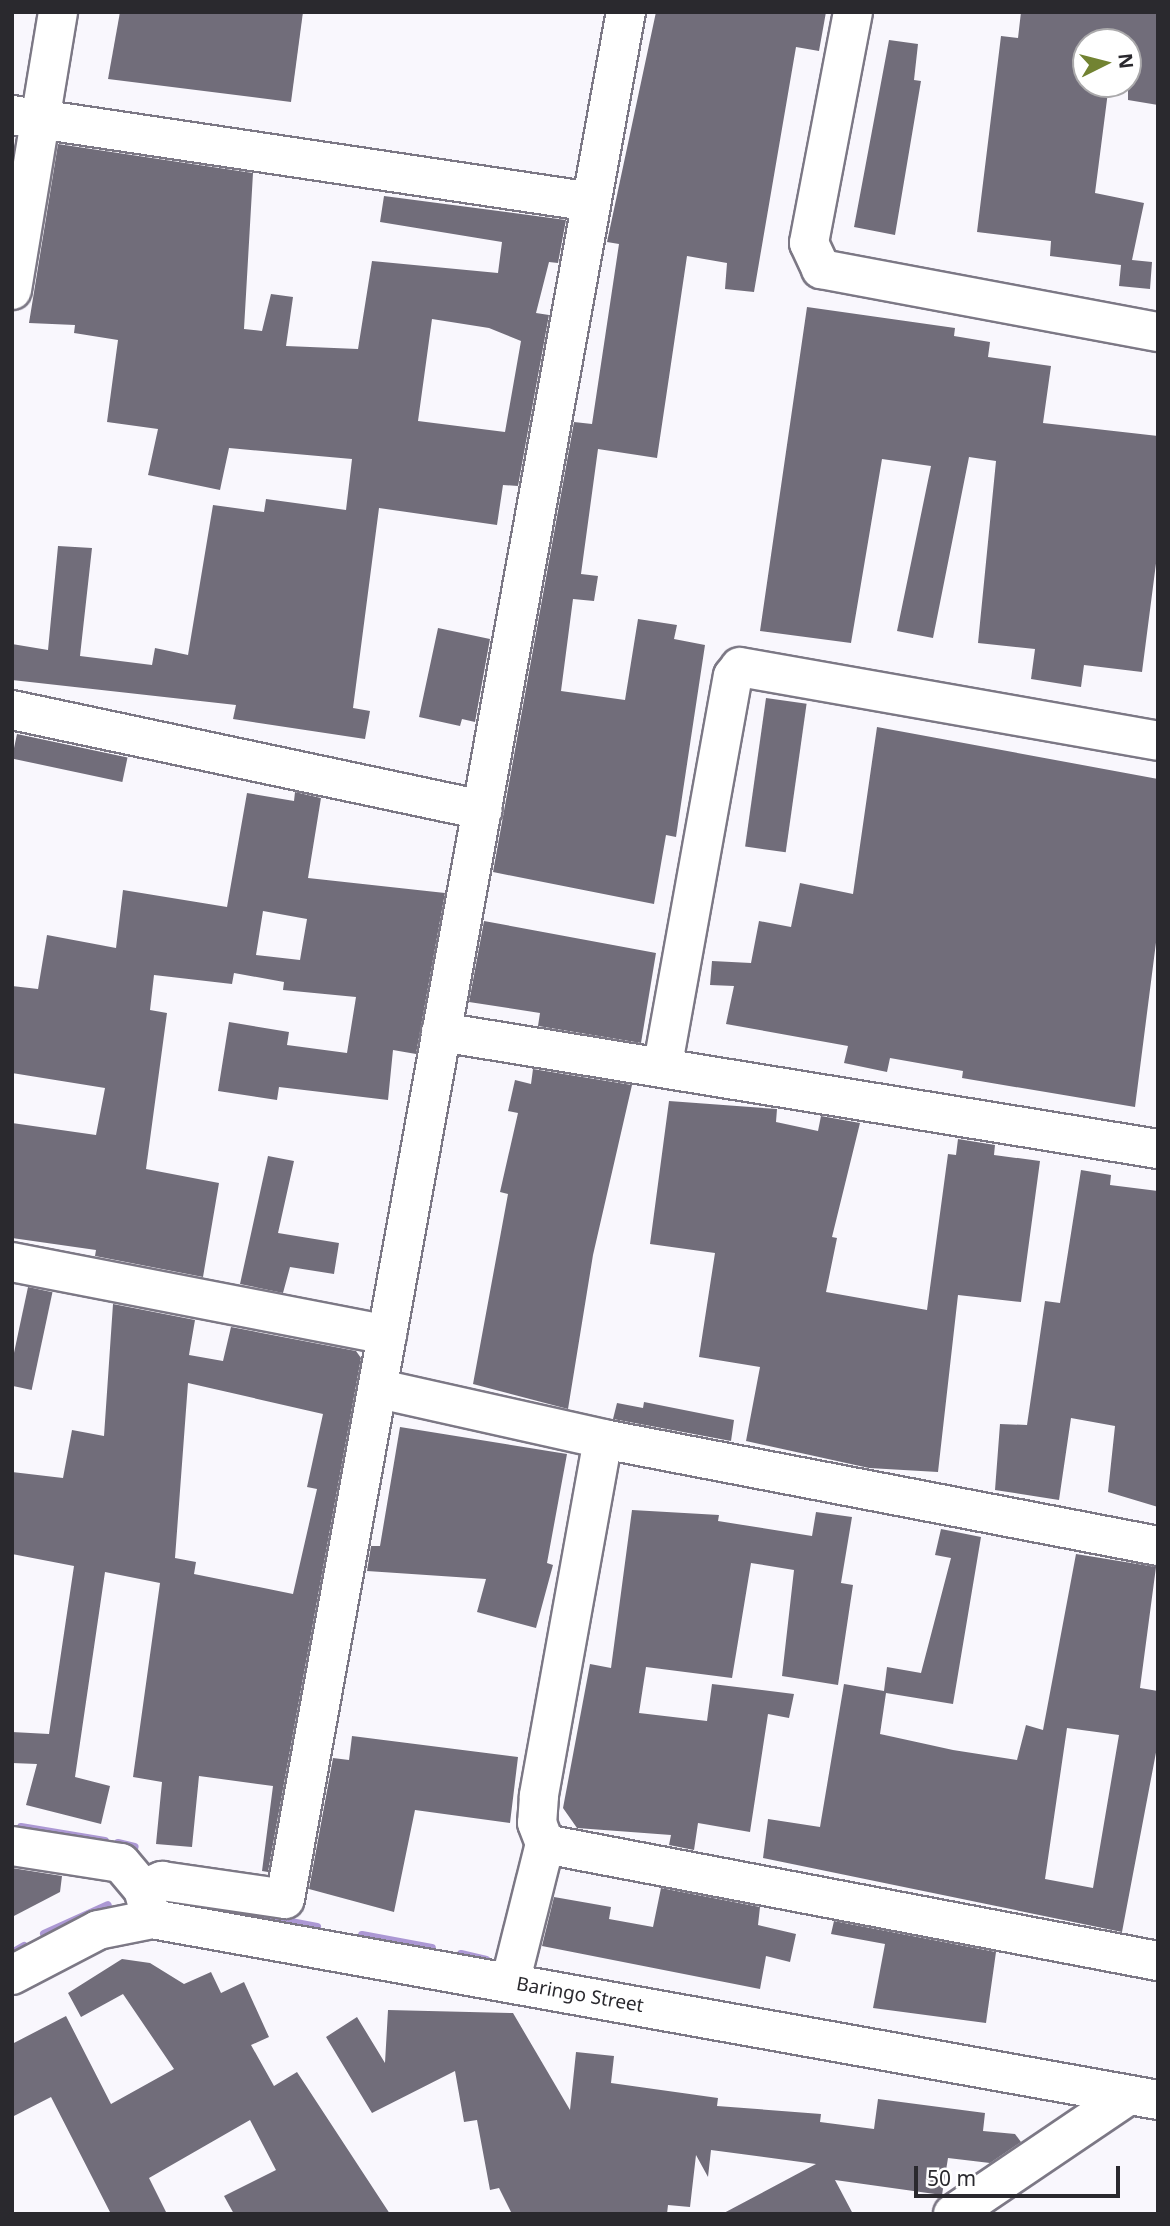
<!DOCTYPE html>
<style>
body{margin:0}
#map{position:relative;width:1170px;height:2226px;overflow:hidden;background:#f9f7fd;font-family:"Noto Sans",sans-serif}
div>[style]{position:absolute}
[style*='--x']{left:calc(var(--x)*1px);top:calc(var(--y)*1px);width:calc(var(--w)*1px);rotate:calc(var(--a)*1deg)}
.stream>*{height:8px;margin:-4px;padding:0 4px;transform-origin:4px;border-radius:4px;background:#ac98d4}
.building>*{inset:0;background:#716d7a;transform-origin:0 0}
.roads{filter:drop-shadow(2px 0 #7c7885) drop-shadow(-2px 0 #7c7885) drop-shadow(0 2px #7c7885) drop-shadow(0 -2px #7c7885)}
.minor>*{height:38px;margin:-19px;padding:0 19px;transform-origin:19px;border-radius:19px;background:#fff}
span{translate:-50% -50%;white-space:nowrap;text-align:center;line-height:1.15;-webkit-text-stroke:7px #fff;paint-order:stroke}
.street-label{font-size:19px;color:#2a292e}
.frame{position:absolute;inset:0;border:14px solid #2a292e;pointer-events:none}
.north{position:absolute;left:1072px;top:28px;width:70px;height:70px;box-sizing:border-box;background:#fff;border:2px solid #aaa9ab;border-radius:50%;rotate:84deg;font-size:19px;font-weight:700;line-height:28px;text-align:center;color:#2a292e}
.north::after{content:'';display:block;margin:auto;width:24px;height:32px;background:#728332;clip-path:polygon(50% 0,100% 100%,50% 72%,0 100%)}
.scale{position:absolute;left:914px;top:2166px;width:206px;height:32px;box-sizing:border-box;border:4px solid #2a292e;border-top:0;padding-left:9px;font-size:21px;line-height:24px;white-space:nowrap;color:#2a292e;-webkit-text-stroke:5px #fff;paint-order:stroke}
</style>
<div id="map">
<div class="stream">
<i style="--x:21;--y:1827;--w:85;--a:9.5"></i>
<i style="--x:118;--y:1843;--w:17;--a:13"></i>
<i style="--x:213;--y:1907;--w:106;--a:10.9"></i>
<i style="--x:44;--y:1934;--w:70;--a:-24.4"></i>
<i style="--x:362;--y:1935;--w:71;--a:10.5"></i>
<i style="--x:12;--y:1953;--w:14;--a:-30"></i>
<i style="--x:461;--y:1954;--w:26;--a:13"></i>
</div>
<div class="building">
<i style="clip-path:polygon(120px 12px,303px 12px,291px 102px,108px 79px)"></i>
<i style="clip-path:polygon(656px 12px,826px 12px,819px 51px,796px 47px,754px 292px,725px 289px,727px 263px,687px 256px,657px 458px,598px 449px,581px 574px,598px 576px,594px 601px,573px 599px,561px 691px,625px 700px,638px 619px,677px 625px,674px 639px,705px 645px,676px 837px,666px 835px,654px 904px,493px 872px,574px 422px,592px 424px,619px 244px,607px 242px)"></i>
<i style="clip-path:polygon(1021px 12px,1158px 12px,1158px 105px,1128px 100px,1128px 42px,1086px 42px,1086px 84px,1109px 84px,1095px 193px,1144px 203px,1132px 260px,1152px 262px,1150px 289px,1119px 286px,1121px 265px,1050px 256px,1051px 241px,977px 232px,1001px 36px,1018px 38px)"></i>
<i style="clip-path:polygon(889px 40px,918px 44px,914px 80px,921px 81px,895px 235px,854px 227px)"></i>
<i style="clip-path:polygon(evenodd,58px 144px,253px 173px,244px 329px,262px 331px,271px 294px,293px 297px,286px 346px,358px 349px,372px 261px,498px 273px,502px 242px,380px 222px,384px 196px,566px 220px,558px 263px,549px 262px,536px 313px,549px 315px,518px 486px,503px 485px,497px 525px,379px 508px,353px 708px,370px 711px,365px 739px,233px 719px,236px 705px,12px 680px,12px 644px,48px 650px,58px 546px,92px 548px,80px 656px,152px 665px,155px 648px,188px 655px,213px 505px,264px 512px,266px 499px,346px 510px,352px 459px,229px 448px,220px 490px,148px 475px,158px 429px,107px 422px,118px 340px,74px 333px,75px 325px,29px 323px,58px 144px,432px 319px,489px 328px,521px 341px,505px 432px,418px 421px,432px 319px)"></i>
<i style="clip-path:polygon(807px 307px,955px 328px,954px 336px,990px 342px,988px 357px,1051px 366px,1043px 423px,1158px 436px,1158px 548px,1142px 672px,1084px 665px,1081px 687px,1031px 679px,1035px 649px,978px 643px,996px 461px,969px 457px,933px 638px,897px 631px,931px 466px,882px 459px,851px 643px,760px 631px)"></i>
<i style="clip-path:polygon(438px 628px,490px 639px,475px 722px,462px 719px,460px 726px,419px 717px)"></i>
<i style="left:766px;top:698px;width:41px;height:150px;rotate:8deg"></i>
<i style="clip-path:polygon(877px 727px,1158px 779px,1158px 927px,1135px 1107px,962px 1078px,963px 1071px,890px 1058px,887px 1072px,844px 1063px,848px 1046px,726px 1024px,734px 986px,710px 985px,712px 961px,751px 963px,759px 921px,791px 927px,800px 883px,853px 894px)"></i>
<i style="left:17px;top:734px;width:113px;height:25px;rotate:12deg"></i>
<i style="clip-path:polygon(evenodd,295px 792px,321px 798px,308px 878px,445px 893px,416px 1054px,393px 1050px,388px 1100px,279px 1087px,277px 1100px,218px 1091px,229px 1022px,289px 1032px,287px 1045px,347px 1053px,356px 997px,283px 990px,284px 982px,234px 973px,232px 984px,154px 975px,150px 1010px,167px 1013px,146px 1169px,219px 1183px,203px 1277px,95px 1256px,96px 1250px,12px 1238px,12px 1123px,96px 1135px,105px 1088px,12px 1073px,12px 986px,38px 989px,47px 935px,116px 948px,123px 890px,227px 907px,247px 793px,294px 801px,295px 792px,263px 911px,307px 919px,300px 960px,256px 955px,263px 911px)"></i>
<i style="clip-path:polygon(484px 921px,656px 953px,641px 1043px,538px 1026px,540px 1013px,469px 1002px)"></i>
<i style="clip-path:polygon(533px 1069px,632px 1085px,593px 1255px,568px 1409px,473px 1384px,508px 1194px,500px 1192px,518px 1113px,508px 1111px,515px 1080px,531px 1084px)"></i>
<i style="clip-path:polygon(669px 1101px,777px 1109px,776px 1122px,818px 1131px,821px 1116px,860px 1123px,832px 1237px,837px 1238px,826px 1292px,927px 1310px,948px 1154px,956px 1155px,958px 1139px,995px 1145px,994px 1155px,1040px 1161px,1021px 1302px,958px 1295px,938px 1472px,869px 1468px,746px 1441px,760px 1367px,699px 1357px,715px 1253px,650px 1244px)"></i>
<i style="clip-path:polygon(268px 1156px,294px 1161px,278px 1233px,339px 1243px,334px 1274px,290px 1267px,283px 1293px,240px 1284px)"></i>
<i style="clip-path:polygon(1081px 1170px,1111px 1175px,1110px 1185px,1158px 1191px,1158px 1507px,1108px 1492px,1115px 1426px,1071px 1418px,1059px 1500px,995px 1490px,1000px 1424px,1027px 1425px,1045px 1301px,1060px 1303px)"></i>
<i style="left:28px;top:1287px;width:25px;height:100px;rotate:12deg"></i>
<i style="clip-path:polygon(evenodd,113px 1304px,195px 1320px,189px 1355px,223px 1361px,231px 1327px,356px 1351px,361px 1358px,268px 1872px,262px 1871px,273px 1786px,199px 1776px,192px 1847px,156px 1844px,162px 1782px,133px 1777px,160px 1583px,105px 1572px,75px 1777px,110px 1786px,101px 1824px,26px 1805px,37px 1764px,12px 1763px,12px 1732px,49px 1734px,74px 1566px,12px 1554px,12px 1472px,63px 1478px,72px 1430px,104px 1436px,113px 1304px,188px 1383px,323px 1414px,307px 1487px,317px 1489px,293px 1594px,194px 1574px,196px 1562px,175px 1558px,188px 1383px)"></i>
<i style="clip-path:polygon(644px 1402px,734px 1420px,731px 1441px,613px 1419px,617px 1403px,643px 1408px)"></i>
<i style="clip-path:polygon(400px 1427px,567px 1454px,547px 1563px,553px 1565px,536px 1628px,477px 1612px,486px 1579px,367px 1571px,371px 1546px,380px 1546px)"></i>
<i style="clip-path:polygon(632px 1510px,719px 1515px,718px 1521px,812px 1536px,816px 1512px,852px 1517px,841px 1583px,853px 1585px,838px 1685px,782px 1676px,794px 1570px,751px 1563px,732px 1678px,646px 1667px,639px 1713px,707px 1721px,712px 1684px,794px 1694px,789px 1718px,768px 1714px,750px 1832px,698px 1823px,694px 1850px,669px 1845px,671px 1835px,577px 1828px,563px 1808px,590px 1664px,611px 1668px)"></i>
<i style="clip-path:polygon(evenodd,941px 1529px,981px 1537px,953px 1704px,886px 1693px,880px 1734px,953px 1750px,1017px 1760px,1026px 1725px,1043px 1730px,1076px 1554px,1156px 1567px,1140px 1688px,1158px 1691px,1158px 1742px,1122px 1932px,763px 1858px,768px 1819px,820px 1827px,844px 1684px,884px 1691px,887px 1667px,921px 1673px,951px 1558px,935px 1555px,941px 1529px,1067px 1728px,1119px 1735px,1093px 1888px,1045px 1879px,1067px 1728px)"></i>
<i style="clip-path:polygon(352px 1736px,518px 1757px,510px 1823px,415px 1810px,394px 1912px,309px 1889px,333px 1758px,349px 1760px)"></i>
<i style="clip-path:polygon(12px 1868px,62px 1876px,60px 1892px,12px 1917px)"></i>
<i style="clip-path:polygon(661px 1888px,760px 1907px,758px 1925px,796px 1934px,790px 1962px,766px 1956px,760px 1989px,542px 1946px,554px 1897px,611px 1907px,609px 1919px,653px 1927px)"></i>
<i style="clip-path:polygon(834px 1921px,996px 1952px,986px 2023px,873px 2008px,885px 1944px,831px 1934px)"></i>
<i style="clip-path:polygon(122px 1959px,150px 1963px,184px 1984px,211px 1972px,221px 1993px,244px 1982px,269px 2037px,251px 2045px,274px 2086px,297px 2072px,390px 2214px,234px 2214px,224px 2196px,276px 2170px,250px 2120px,149px 2178px,167px 2214px,111px 2214px,51px 2097px,12px 2117px,12px 2044px,66px 2016px,111px 2104px,174px 2069px,123px 1994px,81px 2017px,68px 1993px)"></i>
<i style="clip-path:polygon(388px 2010px,513px 2013px,570px 2110px,576px 2052px,614px 2056px,611px 2083px,718px 2098px,717px 2106px,821px 2114px,820px 2122px,874px 2129px,878px 2099px,985px 2113px,983px 2131px,1015px 2134px,1021px 2142px,990px 2163px,948px 2158px,942px 2195px,835px 2180px,853px 2214px,722px 2214px,816px 2164px,711px 2150px,708px 2177px,696px 2155px,690px 2207px,668px 2205px,667px 2214px,512px 2214px,499px 2188px,490px 2190px,477px 2120px,464px 2122px,455px 2071px,372px 2113px,326px 2037px,357px 2017px,385px 2063px)"></i>
</div>
<div class="roads">
<div class="minor">
<i style="--x:853;--y:12;--w:235;--a:100.8"></i>
<i style="--x:809;--y:243;--w:29;--a:65"></i>
<i style="--x:821;--y:269;--w:343;--a:10.6"></i>
<i style="--x:12;--y:115;--w:586;--a:8.53"></i>
<i style="--x:12;--y:290;--w:282;--a:-80.6"></i>
<i style="--x:12;--y:710;--w:481;--a:12"></i>
<i style="--x:441;--y:1032;--w:726;--a:9.27"></i>
<i style="--x:663;--y:1064;--w:394;--a:-79.8"></i>
<i style="--x:733;--y:676;--w:11;--a:-52"></i>
<i style="--x:740;--y:667;--w:424;--a:10"></i>
<i style="--x:12;--y:1262;--w:382;--a:11"></i>
<i style="--x:380;--y:1389;--w:229;--a:12.6"></i>
<i style="--x:603;--y:1439;--w:565;--a:10.91"></i>
<i style="--x:603;--y:1439;--w:363;--a:100.2"></i>
<i style="--x:539;--y:1796;--w:27;--a:94"></i>
<i style="--x:537;--y:1823;--w:22;--a:69"></i>
<i style="--x:545;--y:1844;--w:624;--a:10.81"></i>
<i style="--x:12;--y:1846;--w:110;--a:8.9"></i>
<i style="--x:121;--y:1863;--w:34;--a:50"></i>
<i style="--x:143;--y:1889;--w:25;--a:74"></i>
<i style="--x:143;--y:1889;--w:21;--a:-23"></i>
<i style="--x:162;--y:1881;--w:124;--a:8.3"></i>
<i style="--x:285;--y:1899;--w:1918;--a:-79.76"></i>
<i style="--x:12;--y:1975;--w:97;--a:-27.6"></i>
<i style="--x:98;--y:1930;--w:55;--a:-11.5"></i>
<i style="--x:152;--y:1919;--w:1022;--a:10.2"></i>
<i style="--x:510;--y:1983;--w:143;--a:-75.9"></i>
<i style="--x:953;--y:2214;--w:209;--a:-34.1"></i>
</div>
</div>
<div class="street-label">
<span style="left:580px;top:1995px;rotate:10deg">Baringo Street</span>
</div>
<div class="frame"></div>
<div class="north">N</div>
<div class="scale">50 m</div>
</div>
